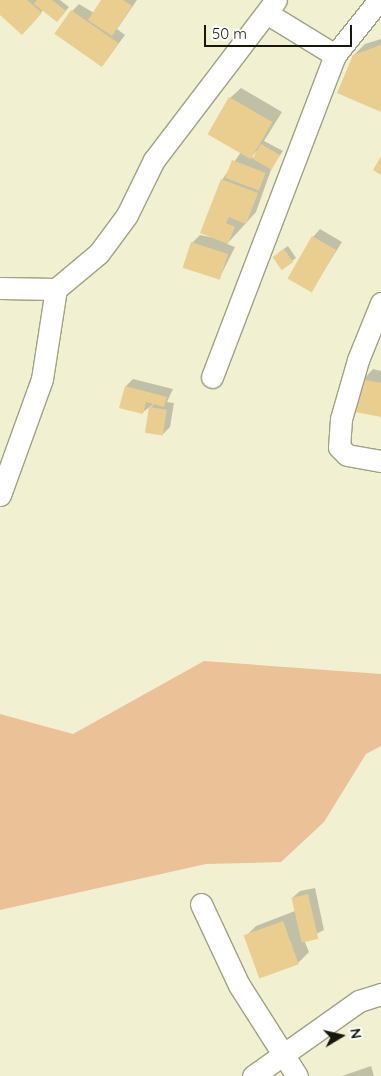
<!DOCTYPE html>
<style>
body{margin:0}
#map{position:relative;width:381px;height:1076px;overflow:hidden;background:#f1f1d1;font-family:Quicksand,sans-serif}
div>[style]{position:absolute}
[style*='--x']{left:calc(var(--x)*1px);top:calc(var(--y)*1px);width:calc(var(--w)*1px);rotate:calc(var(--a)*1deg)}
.green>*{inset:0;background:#ebc198}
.shadow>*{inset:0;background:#0003}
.building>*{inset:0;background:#e9ce8f;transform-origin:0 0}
.roads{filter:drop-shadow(1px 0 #a1a183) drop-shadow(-1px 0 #a1a183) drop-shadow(0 1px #a1a183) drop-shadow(0 -1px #a1a183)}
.street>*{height:21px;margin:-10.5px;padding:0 10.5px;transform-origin:10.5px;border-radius:10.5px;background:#fff}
span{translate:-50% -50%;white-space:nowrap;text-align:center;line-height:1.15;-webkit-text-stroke:4.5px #fff;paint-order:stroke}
.north{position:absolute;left:316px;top:1011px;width:50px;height:50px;-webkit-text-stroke:4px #fff;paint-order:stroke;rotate:81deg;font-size:14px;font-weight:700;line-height:20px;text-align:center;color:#17170b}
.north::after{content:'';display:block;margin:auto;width:18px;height:22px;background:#17170b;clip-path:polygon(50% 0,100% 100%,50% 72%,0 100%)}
.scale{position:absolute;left:204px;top:25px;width:148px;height:22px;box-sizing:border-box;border:2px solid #17170b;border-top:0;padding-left:6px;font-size:15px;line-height:18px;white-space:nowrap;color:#17170b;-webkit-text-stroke:4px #fff;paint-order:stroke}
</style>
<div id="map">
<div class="green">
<i style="clip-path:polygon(204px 661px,381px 674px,381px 746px,366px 754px,324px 822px,281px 862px,206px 864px,0 910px,0 714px,73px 734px)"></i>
</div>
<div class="shadow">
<i style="clip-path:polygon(0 0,60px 0,69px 7px,61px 17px,43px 10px,30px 26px,0 14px)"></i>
<i style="clip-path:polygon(103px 0,137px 0,117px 29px,125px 35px,103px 65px,72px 11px,79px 4px,94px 13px)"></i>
<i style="clip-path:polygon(381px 39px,381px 111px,354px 55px,365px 44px)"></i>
<i style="clip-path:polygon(evenodd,241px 88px,282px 112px,264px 141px,283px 151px,272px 167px,256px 212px,227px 244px,235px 247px,219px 279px,192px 243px,200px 235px,220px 239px,222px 180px,241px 152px,230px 98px,241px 88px,258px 150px,254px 158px,251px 157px,258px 150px)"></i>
<i style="clip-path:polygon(320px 229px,342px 242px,311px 291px,313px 237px)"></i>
<i style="clip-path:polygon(288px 246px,296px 258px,292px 261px,278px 253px)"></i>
<i style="clip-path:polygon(373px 369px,381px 371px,381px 416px,363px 380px)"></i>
<i style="clip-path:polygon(133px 379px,173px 389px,167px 402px,174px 403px,170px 427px,163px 434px,150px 408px,155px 403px,143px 412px,126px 386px)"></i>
<i style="clip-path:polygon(315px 888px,324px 930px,304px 940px,309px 952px,298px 963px,246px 936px,256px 926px,295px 911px,292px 898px,300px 891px)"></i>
<i style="clip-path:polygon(371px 1066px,374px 1076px,342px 1076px)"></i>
</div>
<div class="building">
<i style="clip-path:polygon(0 0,27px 0,42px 13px,22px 35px,0 15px)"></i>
<i style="clip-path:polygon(37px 0,52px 0,66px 11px,57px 22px,34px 4px)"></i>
<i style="clip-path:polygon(101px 0,123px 0,132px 6px,112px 36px,88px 20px)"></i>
<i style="left:71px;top:10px;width:58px;height:29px;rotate:35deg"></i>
<i style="clip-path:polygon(381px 45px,381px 112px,337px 93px,353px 55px)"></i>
<i style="left:229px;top:97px;width:50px;height:43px;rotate:30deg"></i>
<i style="left:261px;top:144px;width:22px;height:17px;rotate:30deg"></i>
<i style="clip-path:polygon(381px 156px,381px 175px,373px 170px)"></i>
<i style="left:232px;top:160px;width:36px;height:19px;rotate:21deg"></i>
<i style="clip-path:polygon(221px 179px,258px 193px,246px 224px,229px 217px,226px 223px,235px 227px,228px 244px,200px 233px)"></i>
<i style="left:312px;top:236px;width:28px;height:49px;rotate:30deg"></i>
<i style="left:191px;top:242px;width:39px;height:27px;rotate:18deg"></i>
<i style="left:284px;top:249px;width:16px;height:14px;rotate:55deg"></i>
<i style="clip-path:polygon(361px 379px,381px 383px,381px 417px,355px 412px)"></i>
<i style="clip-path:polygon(125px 386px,167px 397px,164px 407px,146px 402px,143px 414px,119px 408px)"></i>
<i style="left:149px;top:407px;width:18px;height:26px;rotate:9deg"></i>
<i style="left:308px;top:894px;width:46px;height:17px;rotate:77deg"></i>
<i style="left:283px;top:921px;width:46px;height:42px;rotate:70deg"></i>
</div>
<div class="roads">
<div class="street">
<i style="--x:268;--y:14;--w:79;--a:31.5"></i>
<i style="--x:0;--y:288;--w:56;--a:1"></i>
<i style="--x:56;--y:289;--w:56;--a:-39.9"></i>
<i style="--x:99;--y:253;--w:47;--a:-53.6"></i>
<i style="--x:127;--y:215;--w:61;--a:-63.9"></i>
<i style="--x:154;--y:160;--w:201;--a:-52.7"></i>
<i style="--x:381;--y:303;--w:61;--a:112"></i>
<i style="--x:358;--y:360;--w:61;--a:106.1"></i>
<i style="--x:341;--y:419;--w:28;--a:94"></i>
<i style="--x:339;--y:447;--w:11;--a:45"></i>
<i style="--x:347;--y:455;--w:35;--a:10"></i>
<i style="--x:212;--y:377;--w:345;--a:-69.1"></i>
<i style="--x:335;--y:55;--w:70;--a:-51.3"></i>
<i style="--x:0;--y:495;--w:123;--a:-70.1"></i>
<i style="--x:42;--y:379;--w:91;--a:-81.2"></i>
<i style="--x:201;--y:904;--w:89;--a:64.9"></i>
<i style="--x:239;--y:985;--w:108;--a:57.5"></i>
<i style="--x:253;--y:1076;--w:130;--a:-35.3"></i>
<i style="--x:359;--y:1001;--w:23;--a:-18"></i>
</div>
</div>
<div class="north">N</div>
<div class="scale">50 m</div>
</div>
